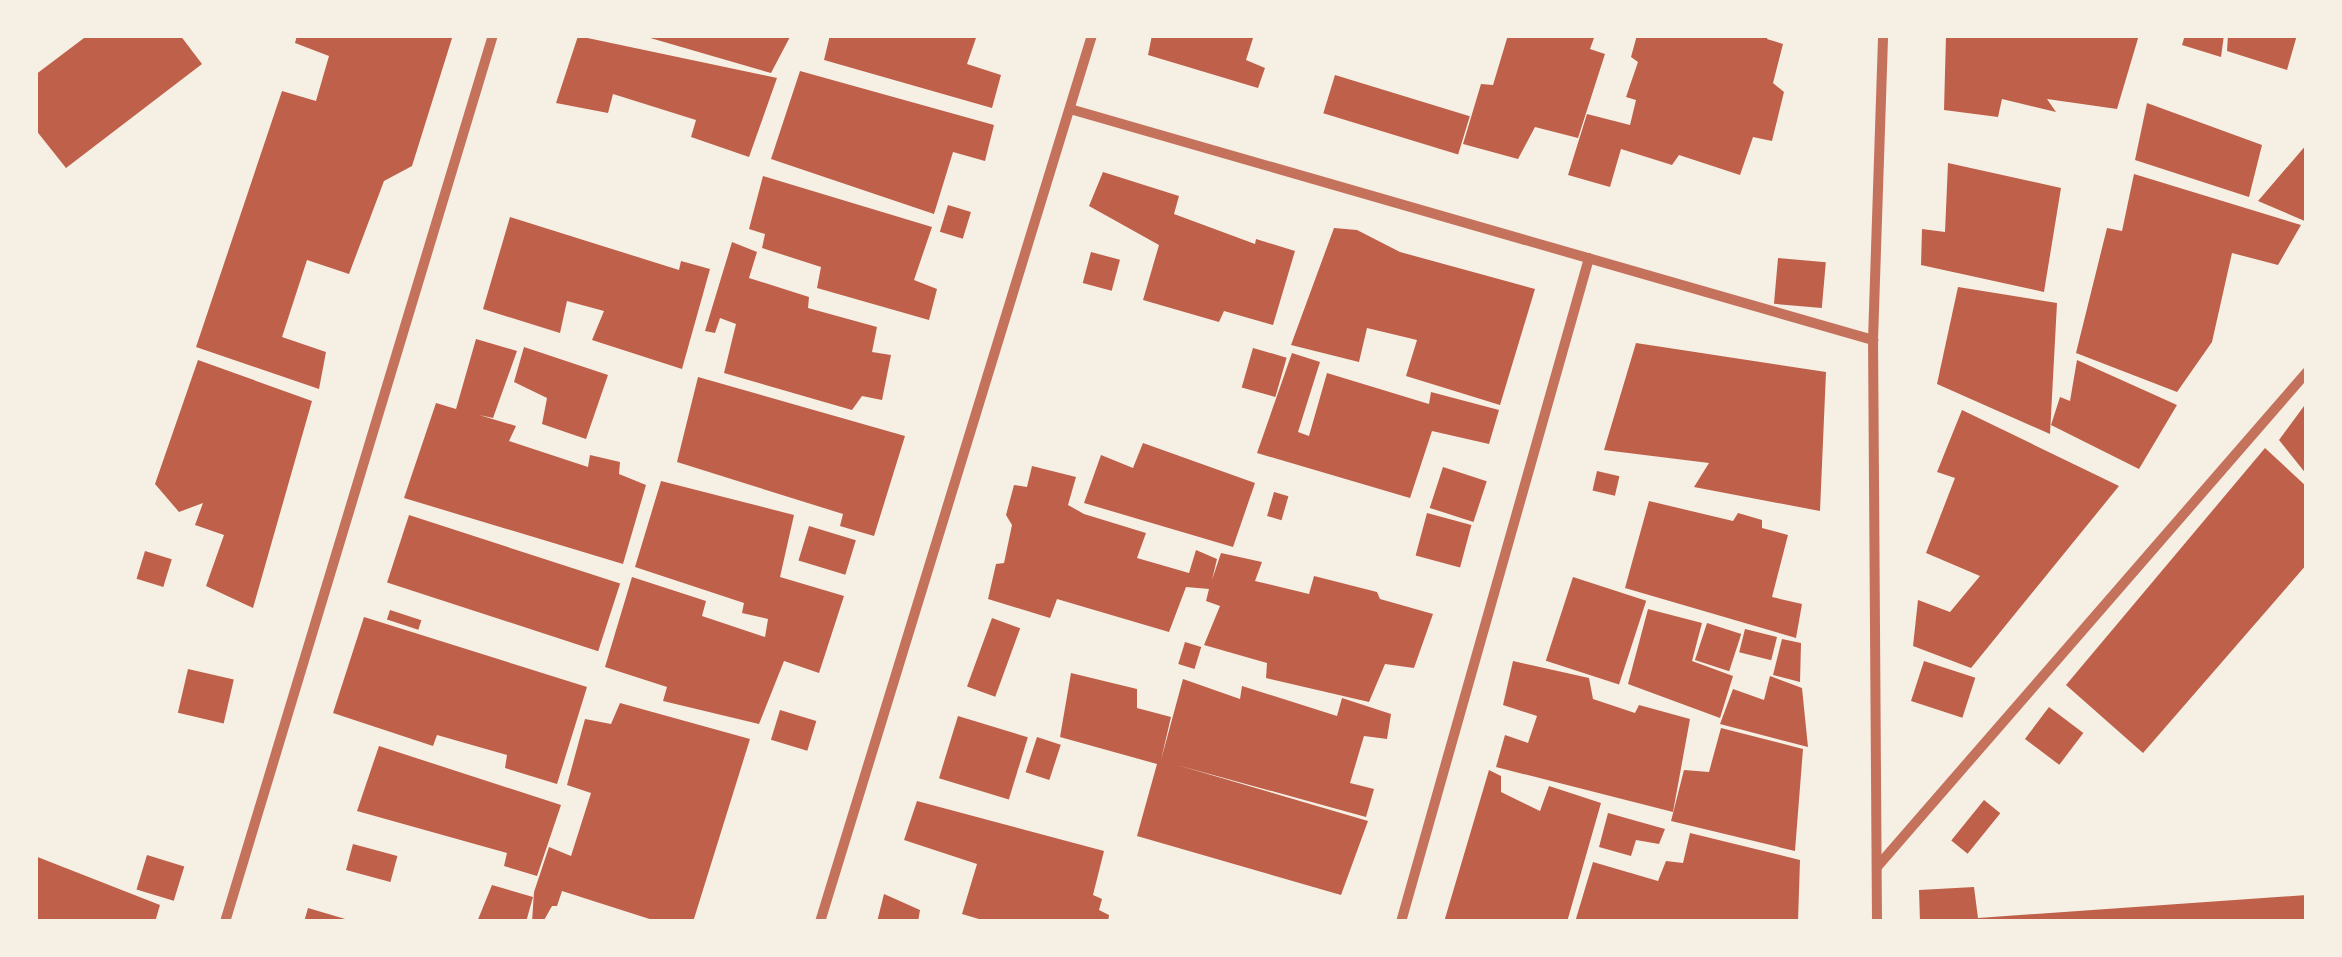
<!DOCTYPE html>
<style>
body{margin:0}
#map{position:relative;width:2342px;height:957px;overflow:hidden;background:#f6efe4;font-family:Spectral,serif}
div>[style]{position:absolute}
[style*='--x']{left:calc(var(--x)*1px);top:calc(var(--y)*1px);width:calc(var(--w)*1px);rotate:calc(var(--a)*1deg)}
.building>*{inset:0;background:#bf614a;transform-origin:0 0}
.minor>*{height:10px;margin:-5px;padding:0 5px;transform-origin:5px;border-radius:5px;background:#c5725c}
span{translate:-50% -50%;white-space:nowrap;text-align:center;line-height:1.15;-webkit-text-stroke:10px #f6efe4;paint-order:stroke}
.frame{position:absolute;inset:0;border:38px solid #f6efe4;pointer-events:none}
</style>
<div id="map">
<div class="building">
<i style="clip-path:polygon(88px 35px,180px 35px,202px 64px,66px 168px,35px 129px,35px 75px)"></i>
<i style="clip-path:polygon(297px 35px,453px 35px,412px 166px,384px 181px,349px 274px,307px 260px,282px 337px,326px 352px,319px 389px,196px 347px,282px 91px,316px 101px,329px 56px,295px 43px)"></i>
<i style="clip-path:polygon(640px 35px,791px 35px,771px 73px)"></i>
<i style="clip-path:polygon(830px 35px,977px 35px,967px 64px,1001px 75px,992px 108px,824px 60px)"></i>
<i style="clip-path:polygon(1152px 35px,1254px 35px,1246px 60px,1265px 68px,1258px 88px,1148px 55px)"></i>
<i style="clip-path:polygon(1508px 35px,1595px 35px,1590px 49px,1605px 54px,1578px 138px,1535px 127px,1518px 159px,1463px 144px,1481px 84px,1493px 85px)"></i>
<i style="clip-path:polygon(1637px 35px,1768px 35px,1767px 39px,1783px 44px,1773px 83px,1784px 92px,1772px 141px,1753px 137px,1740px 175px,1679px 155px,1672px 165px,1621px 149px,1610px 187px,1568px 175px,1587px 114px,1630px 125px,1636px 100px,1626px 97px,1638px 62px,1631px 57px)"></i>
<i style="clip-path:polygon(1946px 35px,2139px 35px,2117px 109px,2047px 99px,2056px 112px,2002px 99px,1998px 117px,1944px 110px)"></i>
<i style="clip-path:polygon(2185px 35px,2224px 35px,2221px 57px,2182px 45px)"></i>
<i style="clip-path:polygon(2228px 35px,2297px 35px,2287px 70px,2227px 51px)"></i>
<i style="clip-path:polygon(578px 36px,777px 78px,749px 157px,691px 137px,696px 120px,613px 94px,608px 113px,556px 103px)"></i>
<i style="clip-path:polygon(800px 71px,994px 125px,985px 161px,953px 152px,934px 214px,771px 159px)"></i>
<i style="left:1335px;top:75px;width:141px;height:40px;rotate:17deg"></i>
<i style="clip-path:polygon(2147px 103px,2262px 145px,2249px 197px,2135px 160px)"></i>
<i style="clip-path:polygon(2307px 144px,2307px 222px,2258px 201px)"></i>
<i style="clip-path:polygon(1948px 163px,2061px 188px,2044px 292px,1921px 265px,1922px 229px,1945px 232px)"></i>
<i style="clip-path:polygon(1103px 172px,1179px 196px,1174px 214px,1255px 244px,1256px 239px,1295px 251px,1273px 325px,1224px 311px,1219px 322px,1143px 300px,1159px 245px,1089px 206px)"></i>
<i style="clip-path:polygon(2134px 174px,2301px 225px,2278px 265px,2232px 253px,2212px 342px,2177px 392px,2076px 353px,2107px 228px,2122px 231px)"></i>
<i style="clip-path:polygon(763px 176px,932px 227px,914px 280px,937px 289px,929px 320px,817px 288px,821px 267px,762px 248px,765px 234px,749px 229px)"></i>
<i style="left:948px;top:205px;width:24px;height:28px;rotate:17deg"></i>
<i style="clip-path:polygon(510px 217px,679px 270px,681px 261px,710px 269px,682px 369px,592px 340px,604px 311px,567px 301px,560px 333px,483px 309px)"></i>
<i style="clip-path:polygon(1334px 228px,1357px 230px,1400px 252px,1535px 289px,1500px 405px,1406px 376px,1417px 340px,1367px 328px,1359px 362px,1291px 345px)"></i>
<i style="clip-path:polygon(732px 242px,757px 252px,749px 278px,809px 297px,808px 308px,877px 327px,872px 352px,891px 355px,882px 400px,862px 396px,852px 410px,724px 373px,736px 324px,720px 318px,715px 333px,705px 331px)"></i>
<i style="left:1091px;top:252px;width:30px;height:32px;rotate:15deg"></i>
<i style="left:1778px;top:258px;width:48px;height:46px;rotate:5deg"></i>
<i style="clip-path:polygon(1958px 287px,2057px 303px,2050px 434px,1937px 384px)"></i>
<i style="clip-path:polygon(476px 339px,517px 351px,493px 418px,479px 415px,516px 426px,509px 441px,588px 467px,590px 455px,620px 462px,619px 474px,646px 485px,623px 564px,404px 498px,436px 403px,456px 409px)"></i>
<i style="clip-path:polygon(1636px 343px,1826px 372px,1820px 511px,1694px 487px,1709px 463px,1604px 450px)"></i>
<i style="clip-path:polygon(524px 347px,608px 375px,586px 439px,542px 424px,547px 398px,514px 382px)"></i>
<i style="left:1253px;top:348px;width:35px;height:41px;rotate:16deg"></i>
<i style="clip-path:polygon(1292px 353px,1320px 362px,1298px 432px,1309px 436px,1327px 373px,1429px 404px,1431px 392px,1499px 410px,1489px 444px,1432px 431px,1410px 498px,1257px 453px)"></i>
<i style="clip-path:polygon(198px 360px,312px 401px,253px 608px,206px 586px,224px 535px,195px 525px,203px 503px,179px 512px,155px 484px)"></i>
<i style="clip-path:polygon(2077px 360px,2177px 405px,2139px 469px,2051px 425px,2060px 397px,2070px 401px)"></i>
<i style="clip-path:polygon(698px 377px,905px 436px,874px 536px,840px 526px,843px 514px,677px 462px)"></i>
<i style="clip-path:polygon(2307px 402px,2307px 475px,2279px 440px)"></i>
<i style="clip-path:polygon(1962px 410px,2119px 486px,1971px 668px,1913px 646px,1918px 600px,1950px 612px,1980px 576px,1926px 553px,1955px 478px,1937px 472px)"></i>
<i style="clip-path:polygon(1143px 443px,1255px 483px,1233px 547px,1084px 503px,1101px 455px,1133px 468px)"></i>
<i style="clip-path:polygon(2265px 448px,2307px 487px,2307px 564px,2143px 753px,2066px 685px)"></i>
<i style="clip-path:polygon(1032px 466px,1076px 477px,1068px 505px,1084px 514px,1146px 533px,1137px 558px,1189px 573px,1196px 550px,1217px 559px,1212px 580px,1221px 553px,1262px 562px,1255px 581px,1309px 594px,1314px 576px,1377px 592px,1380px 599px,1433px 614px,1414px 668px,1385px 664px,1369px 702px,1266px 678px,1267px 663px,1204px 645px,1220px 606px,1206px 601px,1209px 589px,1186px 587px,1169px 632px,1057px 599px,1050px 618px,988px 599px,996px 564px,1004px 563px,1012px 525px,1006px 515px,1014px 485px,1027px 487px)"></i>
<i style="left:1443px;top:467px;width:46px;height:43px;rotate:18deg"></i>
<i style="left:1597px;top:471px;width:23px;height:20px;rotate:13deg"></i>
<i style="clip-path:polygon(661px 481px,794px 515px,780px 577px,844px 596px,819px 673px,784px 661px,759px 724px,663px 701px,667px 687px,605px 667px,632px 577px,706px 601px,702px 616px,765px 637px,768px 619px,742px 613px,744px 603px,635px 567px)"></i>
<i style="left:1274px;top:492px;width:15px;height:25px;rotate:16deg"></i>
<i style="clip-path:polygon(1649px 501px,1733px 521px,1738px 513px,1762px 520px,1762px 528px,1788px 535px,1772px 597px,1802px 604px,1796px 638px,1625px 588px)"></i>
<i style="left:1427px;top:513px;width:46px;height:44px;rotate:15deg"></i>
<i style="left:409px;top:515px;width:222px;height:71px;rotate:18deg"></i>
<i style="left:809px;top:526px;width:49px;height:36px;rotate:17deg"></i>
<i style="left:145px;top:551px;width:28px;height:29px;rotate:17deg"></i>
<i style="left:1573px;top:577px;width:77px;height:88px;rotate:18deg"></i>
<i style="clip-path:polygon(1648px 609px,1702px 623px,1692px 661px,1733px 676px,1720px 718px,1628px 684px)"></i>
<i style="left:390px;top:610px;width:33px;height:10px;rotate:18deg"></i>
<i style="clip-path:polygon(364px 617px,587px 687px,557px 784px,505px 768px,507px 755px,437px 735px,433px 746px,333px 713px)"></i>
<i style="left:992px;top:618px;width:30px;height:73px;rotate:20deg"></i>
<i style="left:1707px;top:623px;width:36px;height:39px;rotate:18deg"></i>
<i style="left:1745px;top:629px;width:33px;height:24px;rotate:14deg"></i>
<i style="clip-path:polygon(1782px 639px,1801px 643px,1800px 682px,1773px 675px)"></i>
<i style="left:1185px;top:642px;width:17px;height:23px;rotate:17deg"></i>
<i style="clip-path:polygon(1513px 661px,1589px 678px,1593px 699px,1635px 713px,1639px 705px,1690px 719px,1673px 812px,1496px 767px,1505px 735px,1528px 743px,1537px 716px,1503px 705px)"></i>
<i style="left:1924px;top:661px;width:54px;height:42px;rotate:18deg"></i>
<i style="left:188px;top:669px;width:47px;height:45px;rotate:13deg"></i>
<i style="clip-path:polygon(1071px 673px,1137px 689px,1137px 708px,1171px 717px,1161px 760px,1183px 679px,1240px 699px,1242px 686px,1337px 716px,1342px 698px,1391px 714px,1387px 739px,1364px 736px,1350px 783px,1374px 789px,1366px 817px,1177px 765px,1368px 821px,1341px 895px,1137px 836px,1157px 764px,1060px 737px)"></i>
<i style="clip-path:polygon(1770px 676px,1802px 688px,1808px 747px,1720px 724px,1733px 689px,1764px 700px)"></i>
<i style="clip-path:polygon(620px 703px,750px 739px,693px 922px,659px 922px,562px 891px,557px 906px,552px 906px,543px 922px,532px 922px,534px 892px,549px 847px,571px 856px,591px 793px,567px 785px,585px 719px,611px 724px)"></i>
<i style="left:2049px;top:707px;width:43px;height:40px;rotate:37deg"></i>
<i style="left:780px;top:710px;width:38px;height:31px;rotate:17deg"></i>
<i style="left:958px;top:716px;width:73px;height:65px;rotate:17deg"></i>
<i style="clip-path:polygon(1721px 728px,1803px 749px,1795px 851px,1671px 821px,1684px 770px,1709px 772px)"></i>
<i style="left:1037px;top:737px;width:25px;height:37px;rotate:18deg"></i>
<i style="clip-path:polygon(379px 746px,561px 805px,537px 876px,504px 866px,507px 853px,357px 811px)"></i>
<i style="clip-path:polygon(1489px 770px,1501px 776px,1501px 792px,1540px 811px,1549px 786px,1601px 803px,1567px 922px,1444px 922px)"></i>
<i style="left:1984px;top:800px;width:21px;height:52px;rotate:39deg"></i>
<i style="clip-path:polygon(917px 801px,1104px 851px,1093px 895px,1102px 899px,1099px 910px,1109px 915px,1108px 922px,989px 922px,962px 914px,977px 864px,904px 840px)"></i>
<i style="clip-path:polygon(1608px 813px,1665px 829px,1659px 844px,1636px 840px,1631px 856px,1599px 847px)"></i>
<i style="clip-path:polygon(1690px 833px,1800px 860px,1798px 922px,1575px 922px,1593px 862px,1658px 881px,1666px 861px,1683px 863px)"></i>
<i style="left:353px;top:844px;width:46px;height:27px;rotate:15deg"></i>
<i style="left:147px;top:855px;width:39px;height:36px;rotate:17deg"></i>
<i style="clip-path:polygon(35px 856px,160px 905px,155px 922px,35px 922px)"></i>
<i style="clip-path:polygon(492px 885px,533px 897px,526px 922px,477px 922px)"></i>
<i style="clip-path:polygon(1974px 887px,1978px 918px,2307px 895px,2307px 922px,1920px 922px,1919px 890px)"></i>
<i style="clip-path:polygon(884px 894px,920px 910px,918px 922px,877px 922px)"></i>
<i style="clip-path:polygon(308px 908px,352px 921px,351px 922px,304px 922px)"></i>
</div>
<div class="minor">
<i style="--x:1070;--y:109;--w:836;--a:16.05"></i>
<i style="--x:1877;--y:867;--w:656;--a:-49.02"></i>
<i style="--x:225;--y:922;--w:927;--a:-73.19"></i>
<i style="--x:820;--y:922;--w:928;--a:-72.95"></i>
<i style="--x:1401;--y:922;--w:690;--a:-74.19"></i>
<i style="--x:1877;--y:922;--w:582;--a:-90.39"></i>
<i style="--x:1873;--y:340;--w:305;--a:-88.1"></i>
</div>
<div class="frame"></div>
</div>
